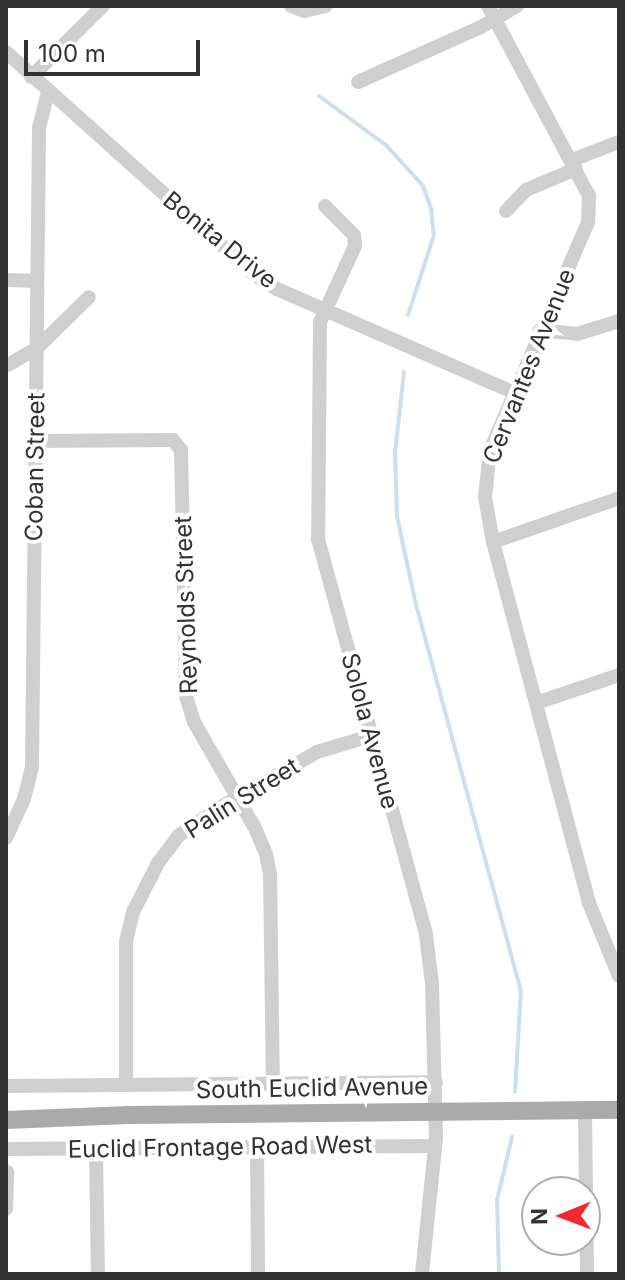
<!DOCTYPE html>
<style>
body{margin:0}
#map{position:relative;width:625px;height:1280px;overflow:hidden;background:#fff;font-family:Inter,sans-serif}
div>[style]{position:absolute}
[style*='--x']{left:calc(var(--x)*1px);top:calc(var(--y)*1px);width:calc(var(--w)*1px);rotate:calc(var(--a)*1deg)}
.stream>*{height:4px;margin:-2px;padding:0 2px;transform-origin:2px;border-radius:2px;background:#cae0f0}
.minor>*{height:14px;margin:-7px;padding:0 7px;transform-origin:7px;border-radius:7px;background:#cfcfcf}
.major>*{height:18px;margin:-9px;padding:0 9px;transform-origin:9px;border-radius:9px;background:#aaa}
span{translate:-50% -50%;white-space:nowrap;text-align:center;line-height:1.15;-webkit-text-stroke:8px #fff;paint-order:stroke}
.street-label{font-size:24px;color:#323232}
.frame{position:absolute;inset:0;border:8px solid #323232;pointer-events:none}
.north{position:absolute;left:521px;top:1176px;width:80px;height:80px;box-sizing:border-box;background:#fff;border:2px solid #adadad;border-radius:50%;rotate:269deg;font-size:22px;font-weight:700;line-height:32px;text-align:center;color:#323232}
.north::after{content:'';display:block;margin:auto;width:28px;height:36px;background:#f5282f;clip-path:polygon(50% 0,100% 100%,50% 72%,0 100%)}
.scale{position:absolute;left:24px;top:40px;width:176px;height:36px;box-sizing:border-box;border:4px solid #323232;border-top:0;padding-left:10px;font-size:24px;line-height:28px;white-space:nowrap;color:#323232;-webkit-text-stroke:6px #fff;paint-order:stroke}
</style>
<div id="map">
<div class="stream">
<i style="--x:319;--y:96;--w:84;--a:36.3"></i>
<i style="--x:387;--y:146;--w:54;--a:48"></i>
<i style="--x:423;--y:186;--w:23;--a:70"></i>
<i style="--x:431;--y:208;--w:27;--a:84"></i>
<i style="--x:434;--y:235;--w:84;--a:108"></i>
<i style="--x:404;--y:372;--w:81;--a:96.4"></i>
<i style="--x:395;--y:452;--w:64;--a:88.2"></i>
<i style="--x:397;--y:516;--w:87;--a:78"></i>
<i style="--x:415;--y:601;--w:403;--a:74.8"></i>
<i style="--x:521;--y:990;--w:102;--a:93.4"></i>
<i style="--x:499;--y:1274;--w:74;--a:-91.5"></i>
<i style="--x:497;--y:1200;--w:65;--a:-76.6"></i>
</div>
<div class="minor">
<i style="--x:291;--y:6;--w:14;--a:21"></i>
<i style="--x:304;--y:11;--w:22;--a:-13"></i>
<i style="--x:488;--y:6;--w:215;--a:62"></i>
<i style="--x:589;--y:196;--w:26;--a:92"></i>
<i style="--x:588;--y:222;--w:249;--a:113.2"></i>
<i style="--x:490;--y:451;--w:46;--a:96.2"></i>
<i style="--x:485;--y:497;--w:46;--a:79.9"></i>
<i style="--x:493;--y:542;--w:374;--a:75.1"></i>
<i style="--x:589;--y:903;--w:79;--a:67.7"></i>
<i style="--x:6;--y:52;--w:331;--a:41.9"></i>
<i style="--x:252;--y:273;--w:30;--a:33"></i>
<i style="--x:277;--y:289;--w:257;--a:23.6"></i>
<i style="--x:31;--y:77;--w:101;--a:-44.6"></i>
<i style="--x:358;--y:82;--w:135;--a:-24.1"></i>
<i style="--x:481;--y:27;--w:42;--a:-30.3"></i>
<i style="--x:572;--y:160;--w:50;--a:-21"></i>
<i style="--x:325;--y:206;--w:41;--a:45"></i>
<i style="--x:354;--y:235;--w:11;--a:85"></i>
<i style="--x:355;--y:246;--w:84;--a:114.7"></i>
<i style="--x:320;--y:322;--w:217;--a:90.5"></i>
<i style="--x:318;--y:539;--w:410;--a:74.7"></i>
<i style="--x:426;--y:935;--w:48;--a:82.9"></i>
<i style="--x:432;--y:983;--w:155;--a:88.5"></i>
<i style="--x:436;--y:1138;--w:137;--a:95.9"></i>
<i style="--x:506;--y:211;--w:29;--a:-46"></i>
<i style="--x:526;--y:190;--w:54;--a:-22.8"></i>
<i style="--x:6;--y:280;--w:31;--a:2"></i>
<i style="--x:540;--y:330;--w:37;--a:6"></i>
<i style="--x:577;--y:334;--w:44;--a:-17.2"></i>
<i style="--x:6;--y:366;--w:34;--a:-30"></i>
<i style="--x:36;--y:349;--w:74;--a:-44.5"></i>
<i style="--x:36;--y:441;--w:137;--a:-0.4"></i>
<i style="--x:173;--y:440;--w:13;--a:51"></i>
<i style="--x:181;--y:450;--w:246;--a:88.8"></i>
<i style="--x:186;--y:696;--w:27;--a:73"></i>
<i style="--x:194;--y:722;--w:122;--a:60.1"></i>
<i style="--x:255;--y:828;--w:28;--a:67"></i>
<i style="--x:266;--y:854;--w:20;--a:79"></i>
<i style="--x:270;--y:874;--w:209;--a:89.2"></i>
<i style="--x:493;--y:542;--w:133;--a:-19.2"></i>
<i style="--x:536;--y:703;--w:88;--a:-18.6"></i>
<i style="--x:6;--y:838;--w:43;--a:-65.2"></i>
<i style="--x:24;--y:799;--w:33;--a:-76"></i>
<i style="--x:32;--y:767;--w:639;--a:-89.37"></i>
<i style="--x:39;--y:128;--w:36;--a:-76"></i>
<i style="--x:126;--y:1084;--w:142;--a:-90"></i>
<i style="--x:126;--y:942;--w:31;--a:-77"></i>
<i style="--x:133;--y:912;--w:55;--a:-63"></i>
<i style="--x:158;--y:863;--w:34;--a:-53"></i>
<i style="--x:178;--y:836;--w:50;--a:-34.3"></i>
<i style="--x:219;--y:808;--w:113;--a:-29.7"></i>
<i style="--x:317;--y:752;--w:55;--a:-16.8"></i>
<i style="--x:6;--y:1086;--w:430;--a:-0.5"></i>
<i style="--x:585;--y:1110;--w:164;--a:89.3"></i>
<i style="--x:257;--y:1148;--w:126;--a:89.5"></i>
<i style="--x:6;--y:1149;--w:428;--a:-0.4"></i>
<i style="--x:96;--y:1149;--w:125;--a:89.1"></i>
<i style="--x:6;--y:1209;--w:37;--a:-88"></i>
</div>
<div class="major">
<i style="--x:6;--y:1120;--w:123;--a:-2.3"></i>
<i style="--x:129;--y:1115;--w:490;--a:-0.6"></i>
</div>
<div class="street-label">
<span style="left:220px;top:240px;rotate:39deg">Bonita Drive</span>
<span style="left:529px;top:366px;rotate:-68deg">Cervantes Avenue</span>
<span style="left:35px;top:467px;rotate:-89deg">Coban Street</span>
<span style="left:186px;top:605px;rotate:-92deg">Reynolds Street</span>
<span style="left:370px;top:731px;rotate:75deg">Solola Avenue</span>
<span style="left:242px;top:798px;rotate:-32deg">Palin Street</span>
<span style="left:312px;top:1088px;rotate:-1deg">South Euclid Avenue</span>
<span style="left:220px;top:1147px;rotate:-1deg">Euclid Frontage Road West</span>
</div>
<div class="frame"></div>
<div class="north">N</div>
<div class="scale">100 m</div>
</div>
